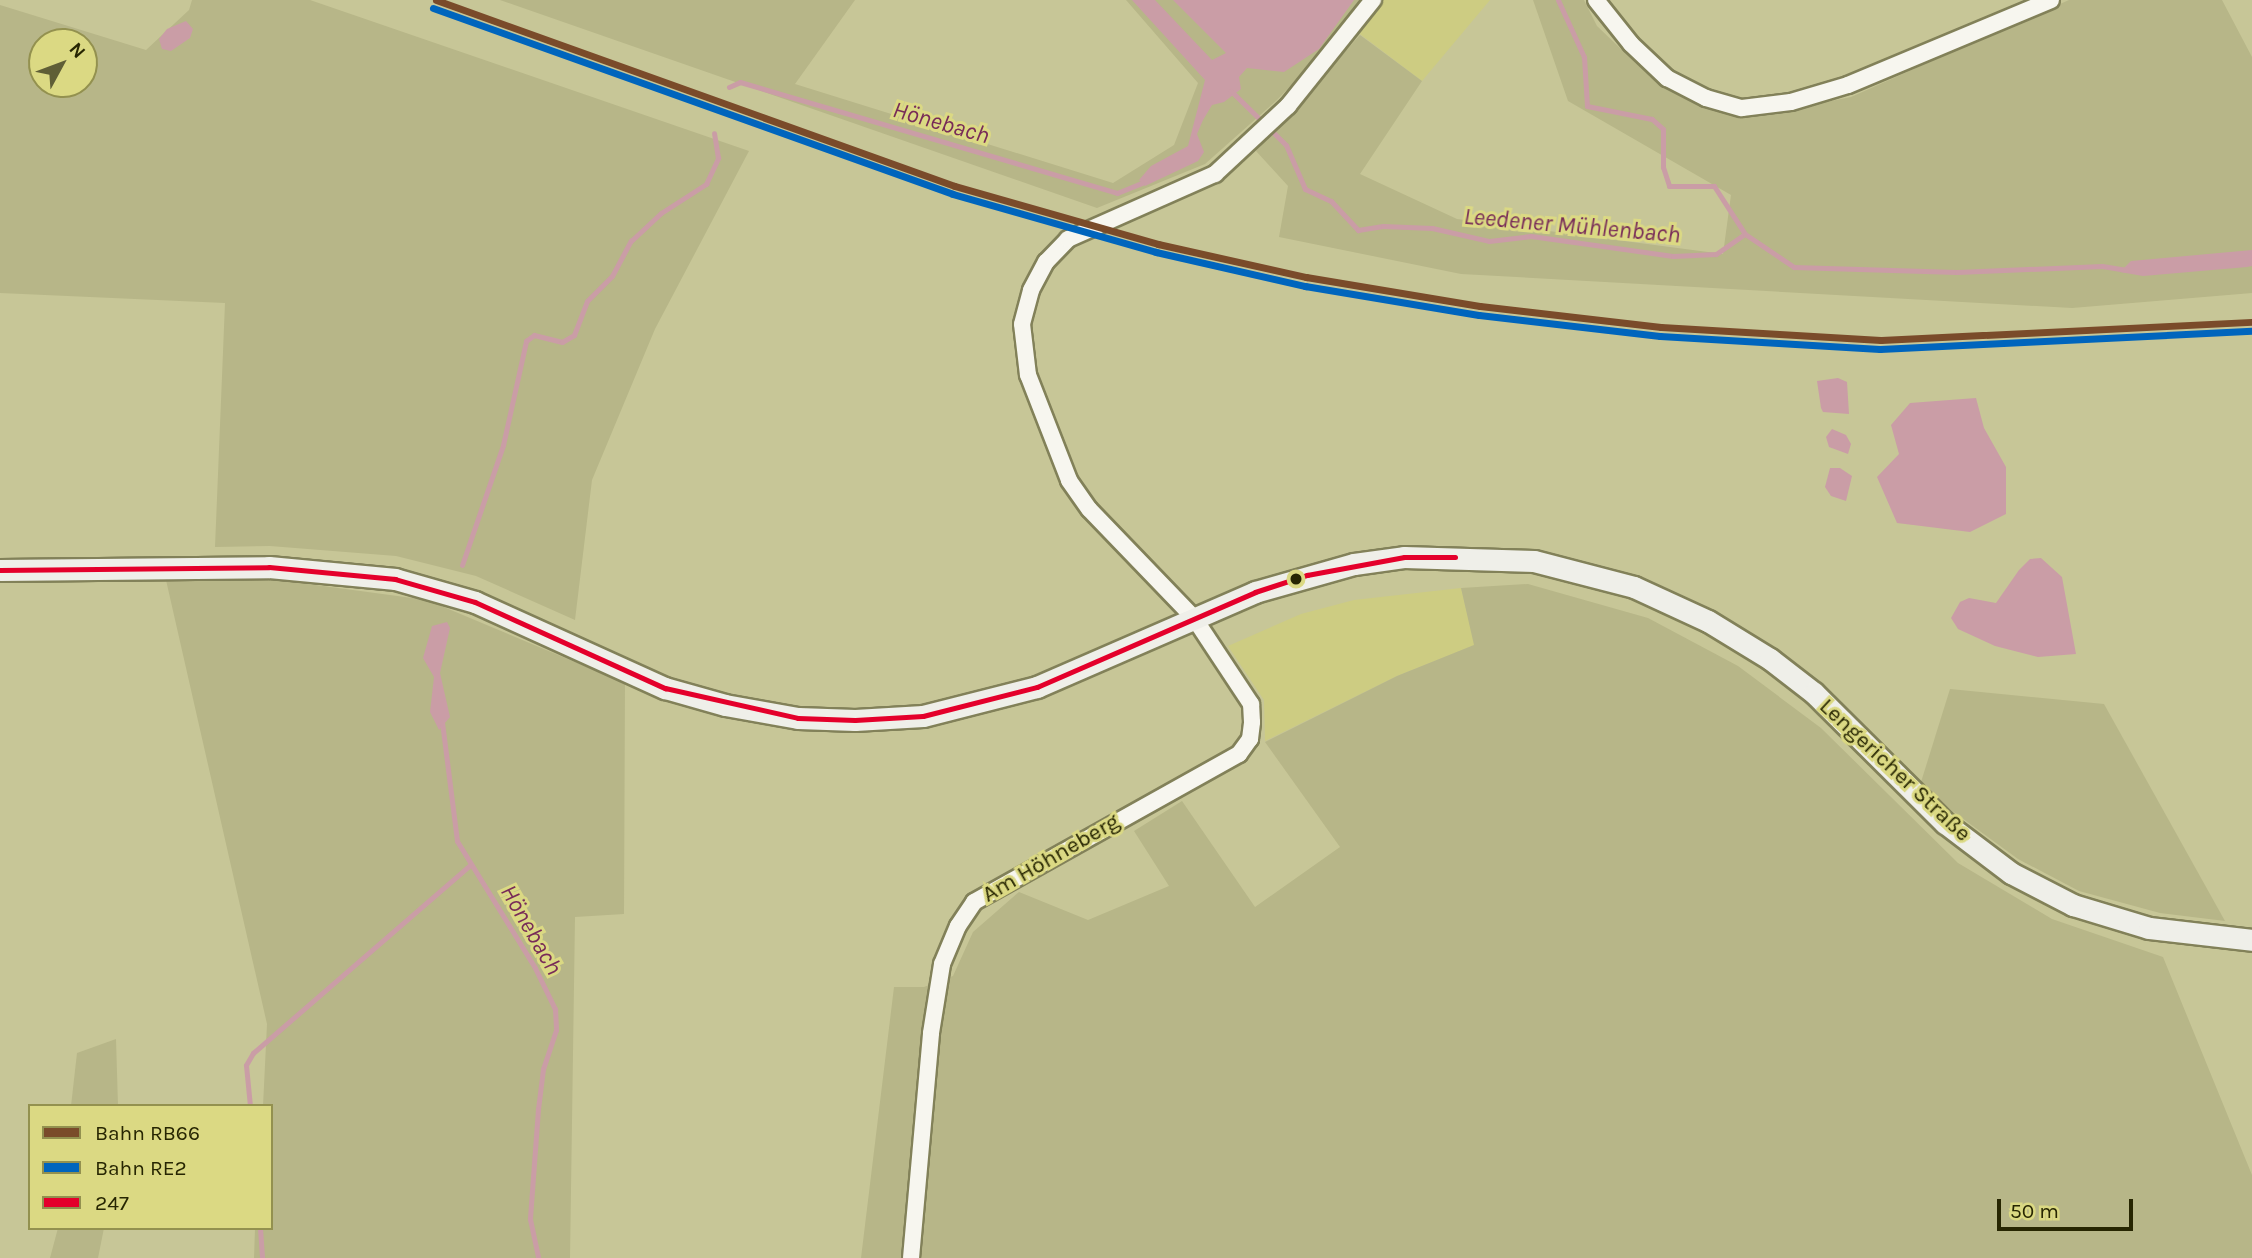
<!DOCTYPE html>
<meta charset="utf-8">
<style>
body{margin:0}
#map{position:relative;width:2252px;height:1258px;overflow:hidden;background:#c7c697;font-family:Karla,sans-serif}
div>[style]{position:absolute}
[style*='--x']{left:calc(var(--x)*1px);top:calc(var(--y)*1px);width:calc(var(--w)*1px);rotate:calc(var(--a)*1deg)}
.built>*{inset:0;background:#cdcc82}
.green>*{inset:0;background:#b7b688}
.water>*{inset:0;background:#ca9da6}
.stream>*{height:5px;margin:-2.5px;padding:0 2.5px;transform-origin:2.5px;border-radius:2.5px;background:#ca9da6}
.roads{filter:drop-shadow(2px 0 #828159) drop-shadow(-2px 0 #828159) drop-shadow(0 2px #828159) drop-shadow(0 -2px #828159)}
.street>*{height:16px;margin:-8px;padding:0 8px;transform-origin:8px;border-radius:8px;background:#f7f6ef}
.secondary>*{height:21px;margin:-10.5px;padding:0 10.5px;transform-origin:10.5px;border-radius:10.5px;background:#efefe9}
.bus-1>*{height:5px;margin:-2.5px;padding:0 2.5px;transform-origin:2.5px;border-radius:2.5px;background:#e4002b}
.rail-1>*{height:7px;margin:-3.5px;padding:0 3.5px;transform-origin:3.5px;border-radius:3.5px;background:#7a4b2a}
.rail-2>*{height:7px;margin:-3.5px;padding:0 3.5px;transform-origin:3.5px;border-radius:3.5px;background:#0065bd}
.dots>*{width:19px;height:19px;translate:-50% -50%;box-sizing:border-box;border:4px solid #dbd983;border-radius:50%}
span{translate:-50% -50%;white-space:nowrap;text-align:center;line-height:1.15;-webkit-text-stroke:6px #dbd983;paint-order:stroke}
.street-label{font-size:23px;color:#272602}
.water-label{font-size:24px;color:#782c58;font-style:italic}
.legend{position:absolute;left:28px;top:1104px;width:245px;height:126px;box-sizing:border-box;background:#dbd983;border:2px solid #93914f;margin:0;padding:9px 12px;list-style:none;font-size:21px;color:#272602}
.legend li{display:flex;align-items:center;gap:14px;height:35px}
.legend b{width:35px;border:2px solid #93914f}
.north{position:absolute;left:28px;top:28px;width:70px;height:70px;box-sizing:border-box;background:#dbd983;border:2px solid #93914f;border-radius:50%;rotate:49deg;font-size:19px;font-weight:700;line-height:28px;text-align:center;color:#272602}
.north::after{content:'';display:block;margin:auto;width:24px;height:32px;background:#5f5e36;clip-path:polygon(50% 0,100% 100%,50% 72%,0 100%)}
.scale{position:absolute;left:1997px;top:1199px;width:136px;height:32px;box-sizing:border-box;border:4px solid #272602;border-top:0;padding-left:9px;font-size:21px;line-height:24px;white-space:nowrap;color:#272602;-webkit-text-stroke:5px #dbd983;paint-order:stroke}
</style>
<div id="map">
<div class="built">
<i style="clip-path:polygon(1361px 0,1490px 0,1422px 81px,1348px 25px)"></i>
<i style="clip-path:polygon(1461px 588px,1475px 645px,1397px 676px,1265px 741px,1264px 700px,1228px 646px,1301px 614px,1354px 600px)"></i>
</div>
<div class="green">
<i style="clip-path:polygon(evenodd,192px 0,310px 0,749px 151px,655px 329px,592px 480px,575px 620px,476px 576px,396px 556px,270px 546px,215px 547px,225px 303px,0 293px,0 5px,146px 50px,189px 10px,192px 0,42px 42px,84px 42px,84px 84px,42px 84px,42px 42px)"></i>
<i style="clip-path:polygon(500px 0,855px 0,795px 84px,1113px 183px,1174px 145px,1198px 83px,1126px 0,1361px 0,1348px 25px,1277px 100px,1205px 164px,1097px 208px)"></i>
<i style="clip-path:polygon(1533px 0,1584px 0,1597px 26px,1650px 77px,1704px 108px,1751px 117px,1851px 97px,2069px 0,2222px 0,2252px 57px,2252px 293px,2072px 308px,1461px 274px,1279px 237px,1288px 186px,1256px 151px,1360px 35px,1422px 81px,1360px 174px,1457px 219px,1723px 254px,1731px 195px,1568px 101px)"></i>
<i style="clip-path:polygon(166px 580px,286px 581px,427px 600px,625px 683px,624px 914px,575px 917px,570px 1258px,254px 1258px,255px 1228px,271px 1228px,271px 1106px,263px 1106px,267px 1024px)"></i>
<i style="clip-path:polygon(1528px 584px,1648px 618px,1738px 666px,1821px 728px,1958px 863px,2052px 919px,2163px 957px,2252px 1175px,2252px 1258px,861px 1258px,894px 987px,924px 987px,953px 976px,973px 932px,1019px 892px,1088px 920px,1169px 886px,1134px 831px,1182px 801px,1255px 907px,1340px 847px,1265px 742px,1397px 676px,1474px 645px,1461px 588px)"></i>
<i style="clip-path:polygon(1950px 689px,2104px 704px,2225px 921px,2160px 913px,2079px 891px,2018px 859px,1951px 810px,1921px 782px)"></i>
<i style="clip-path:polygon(116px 1039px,118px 1106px,71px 1106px,77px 1053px)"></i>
<i style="clip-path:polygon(58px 1228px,104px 1228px,98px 1258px,50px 1258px)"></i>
</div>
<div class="water">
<i style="clip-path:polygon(1132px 0,1155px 0,1212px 60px,1226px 53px,1173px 0,1354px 0,1319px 49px,1284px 72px,1247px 68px,1239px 77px,1241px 89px,1224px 102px,1212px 105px,1203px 120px,1197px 134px,1204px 152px,1198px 161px,1145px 186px,1139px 180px,1151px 166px,1188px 146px,1205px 80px)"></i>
<i style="clip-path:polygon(186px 21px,193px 29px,190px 38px,171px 51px,162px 49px,159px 39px,167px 29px)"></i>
<i style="clip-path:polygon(2252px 250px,2252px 266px,2247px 267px,2143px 276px,2120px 272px,2131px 261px)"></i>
<i style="clip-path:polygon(1838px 378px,1847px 382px,1849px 414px,1823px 412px,1821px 408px,1817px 381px)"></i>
<i style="clip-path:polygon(1976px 398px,1984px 428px,2006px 467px,2006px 514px,1970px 532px,1897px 523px,1877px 477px,1899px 454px,1891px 425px,1910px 403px)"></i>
<i style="clip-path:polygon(1832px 429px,1846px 435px,1851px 444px,1848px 454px,1829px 447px,1826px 437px)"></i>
<i style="clip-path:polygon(1830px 468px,1840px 468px,1852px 476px,1846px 501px,1831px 496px,1825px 487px)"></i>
<i style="clip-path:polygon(2041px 558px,2062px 577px,2076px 654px,2038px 657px,1995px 646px,1958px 629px,1951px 618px,1960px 602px,1969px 598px,1996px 603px,2019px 570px,2030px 559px)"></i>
<i style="clip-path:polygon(447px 622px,450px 628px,440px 673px,450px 717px,439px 730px,430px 712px,434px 677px,423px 658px,432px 626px)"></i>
</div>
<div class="stream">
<i style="--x:1558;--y:0;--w:63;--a:65.5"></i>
<i style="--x:1584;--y:57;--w:49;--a:86.5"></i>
<i style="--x:1587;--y:106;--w:66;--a:11.3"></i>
<i style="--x:1652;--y:119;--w:15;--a:42"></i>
<i style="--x:1663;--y:129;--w:38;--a:90"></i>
<i style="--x:1663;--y:167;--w:20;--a:72"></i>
<i style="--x:1669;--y:186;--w:45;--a:0"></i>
<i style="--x:1714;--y:186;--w:57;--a:57.1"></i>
<i style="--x:729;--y:87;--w:12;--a:-24"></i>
<i style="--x:740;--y:82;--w:393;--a:16.4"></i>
<i style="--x:1117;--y:193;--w:27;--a:-22"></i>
<i style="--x:1231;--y:91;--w:77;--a:44.5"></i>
<i style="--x:1286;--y:145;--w:48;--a:66.6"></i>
<i style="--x:1305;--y:189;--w:29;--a:25"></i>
<i style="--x:1331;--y:201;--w:40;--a:47"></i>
<i style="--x:1358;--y:230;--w:25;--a:-9"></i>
<i style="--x:1383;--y:226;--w:49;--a:2.3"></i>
<i style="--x:1432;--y:228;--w:58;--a:12.8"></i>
<i style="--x:1489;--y:241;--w:42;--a:-6.8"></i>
<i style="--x:1531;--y:236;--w:143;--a:8"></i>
<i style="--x:1673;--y:256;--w:43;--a:-2.7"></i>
<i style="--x:1716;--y:254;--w:35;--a:-35"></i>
<i style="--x:1745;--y:234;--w:59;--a:34"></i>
<i style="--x:1794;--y:267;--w:163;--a:1.8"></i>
<i style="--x:1957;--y:272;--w:145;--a:-2.4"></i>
<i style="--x:2102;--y:266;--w:25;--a:9"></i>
<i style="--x:462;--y:565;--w:127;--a:-71.1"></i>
<i style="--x:503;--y:445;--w:107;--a:-77.5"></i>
<i style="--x:526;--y:341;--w:10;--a:-37"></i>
<i style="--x:534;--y:335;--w:29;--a:14"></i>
<i style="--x:562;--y:342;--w:14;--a:-30"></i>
<i style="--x:574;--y:335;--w:36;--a:-69"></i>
<i style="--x:587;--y:301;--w:35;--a:-45"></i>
<i style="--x:612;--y:276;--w:40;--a:-62"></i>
<i style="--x:631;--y:241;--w:41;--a:-43"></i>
<i style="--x:661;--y:213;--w:54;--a:-32.8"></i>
<i style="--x:706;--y:184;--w:29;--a:-65"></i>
<i style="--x:718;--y:158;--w:25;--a:-99"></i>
<i style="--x:442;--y:722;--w:120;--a:82.8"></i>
<i style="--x:457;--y:841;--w:149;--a:58.4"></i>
<i style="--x:535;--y:968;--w:46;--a:64"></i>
<i style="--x:555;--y:1009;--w:21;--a:87"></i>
<i style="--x:556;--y:1030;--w:41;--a:108.4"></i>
<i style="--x:543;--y:1069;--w:40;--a:97.1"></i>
<i style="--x:538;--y:1109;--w:110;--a:94.2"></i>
<i style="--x:530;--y:1219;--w:40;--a:78"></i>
<i style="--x:250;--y:1106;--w:41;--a:-95.6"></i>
<i style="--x:246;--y:1065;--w:14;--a:-60"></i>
<i style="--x:253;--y:1053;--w:287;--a:-40.9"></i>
<i style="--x:260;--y:1228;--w:30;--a:86"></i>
</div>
<div class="roads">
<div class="street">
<i style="--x:1596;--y:0;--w:56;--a:51.5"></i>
<i style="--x:1631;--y:44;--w:50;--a:43.4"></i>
<i style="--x:1667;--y:78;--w:44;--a:27.1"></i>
<i style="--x:1706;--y:98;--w:37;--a:16"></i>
<i style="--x:1742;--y:108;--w:49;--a:-7"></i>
<i style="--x:1791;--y:102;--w:59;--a:-16.6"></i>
<i style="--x:1848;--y:85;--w:220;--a:-22.7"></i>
<i style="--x:911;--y:1258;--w:226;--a:-84.9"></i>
<i style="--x:931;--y:1033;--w:70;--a:-80.9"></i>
<i style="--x:942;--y:964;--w:41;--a:-67.2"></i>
<i style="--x:958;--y:926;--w:29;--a:-56"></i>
<i style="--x:974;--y:902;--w:304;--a:-29.2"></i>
<i style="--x:1239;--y:754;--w:19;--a:-54"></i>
<i style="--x:1250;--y:739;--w:17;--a:-83"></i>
<i style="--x:1252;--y:722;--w:18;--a:-93"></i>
<i style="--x:1251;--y:704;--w:103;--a:-123.5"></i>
<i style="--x:1194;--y:618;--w:151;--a:-133.9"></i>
<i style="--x:1089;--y:509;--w:35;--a:-125"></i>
<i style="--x:1069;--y:480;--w:113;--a:-111.3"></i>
<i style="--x:1028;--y:375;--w:51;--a:-96.7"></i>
<i style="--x:1022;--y:324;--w:35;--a:-75"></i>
<i style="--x:1031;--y:290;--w:32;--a:-62"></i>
<i style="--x:1046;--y:262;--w:32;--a:-46"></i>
<i style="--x:1068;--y:239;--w:161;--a:-23.9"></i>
<i style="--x:1215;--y:174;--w:100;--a:-43"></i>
<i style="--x:1288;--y:106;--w:136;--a:-51.3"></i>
</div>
<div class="secondary">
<i style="--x:0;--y:570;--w:269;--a:-0.6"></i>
<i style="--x:269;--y:567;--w:127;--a:5.4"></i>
<i style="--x:395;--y:579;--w:83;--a:16"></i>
<i style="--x:475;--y:602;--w:209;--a:24.4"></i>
<i style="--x:665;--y:688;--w:62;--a:15.8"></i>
<i style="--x:725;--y:705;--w:74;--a:10.1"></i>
<i style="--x:798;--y:718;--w:57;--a:2"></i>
<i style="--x:855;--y:720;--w:68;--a:-3.4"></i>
<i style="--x:923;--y:716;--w:118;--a:-14.3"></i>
<i style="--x:1037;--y:687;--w:238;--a:-23.5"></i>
<i style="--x:1255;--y:592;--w:103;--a:-15.8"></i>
<i style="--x:1354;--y:564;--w:50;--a:-8"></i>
<i style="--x:1404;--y:557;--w:130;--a:1.8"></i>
<i style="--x:1534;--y:561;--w:103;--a:14.6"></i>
<i style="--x:1634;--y:587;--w:81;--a:24.7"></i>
<i style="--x:1708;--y:621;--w:73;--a:31.5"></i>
<i style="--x:1770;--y:659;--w:56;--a:37.7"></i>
<i style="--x:1814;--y:693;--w:185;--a:44.8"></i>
<i style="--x:1945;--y:823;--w:83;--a:37.1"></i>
<i style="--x:2011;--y:873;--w:70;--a:27.3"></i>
<i style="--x:2073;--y:905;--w:79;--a:16.8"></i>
<i style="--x:2149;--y:928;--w:104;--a:6.6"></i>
</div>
</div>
<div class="bus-1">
<i style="--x:0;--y:570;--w:269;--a:-0.6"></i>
<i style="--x:269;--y:567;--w:127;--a:5.4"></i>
<i style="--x:395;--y:579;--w:83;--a:16"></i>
<i style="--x:475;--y:602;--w:209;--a:24.4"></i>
<i style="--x:665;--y:688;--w:136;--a:12.7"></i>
<i style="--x:798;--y:718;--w:57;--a:2"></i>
<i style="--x:855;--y:720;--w:68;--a:-3.4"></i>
<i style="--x:923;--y:716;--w:118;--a:-14.3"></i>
<i style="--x:1037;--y:687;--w:238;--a:-23.5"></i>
<i style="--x:1255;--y:592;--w:55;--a:-18.1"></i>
<i style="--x:1307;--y:575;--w:99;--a:-10.5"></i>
<i style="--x:1404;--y:557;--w:51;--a:0"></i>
</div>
<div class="rail-1">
<i style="--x:436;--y:0;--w:551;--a:19.72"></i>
<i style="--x:955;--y:186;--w:211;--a:15.9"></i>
<i style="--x:1158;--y:244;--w:152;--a:12.6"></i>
<i style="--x:1306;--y:277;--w:176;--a:9.5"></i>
<i style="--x:1480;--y:306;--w:182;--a:6.6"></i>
<i style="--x:1661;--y:327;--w:220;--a:3.4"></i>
<i style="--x:1881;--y:340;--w:371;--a:-2.8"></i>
</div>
<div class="rail-2">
<i style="--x:433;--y:8;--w:552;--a:19.68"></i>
<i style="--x:953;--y:194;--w:211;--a:15.9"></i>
<i style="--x:1156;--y:252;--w:153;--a:12.9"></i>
<i style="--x:1305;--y:286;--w:176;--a:9.5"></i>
<i style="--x:1479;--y:315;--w:182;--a:6.6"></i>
<i style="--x:1660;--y:336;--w:220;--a:3.4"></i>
<i style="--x:1880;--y:349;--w:372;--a:-2.8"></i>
</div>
<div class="dots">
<i style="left:1296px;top:579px;background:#272602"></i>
</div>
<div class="street-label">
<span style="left:1895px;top:770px;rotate:43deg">Lengericher Straße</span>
<span style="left:1051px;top:858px;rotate:-30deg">Am Höhneberg</span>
</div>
<div class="water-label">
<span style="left:941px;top:123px;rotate:16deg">Hönebach</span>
<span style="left:1572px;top:226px;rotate:5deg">Leedener Mühlenbach</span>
<span style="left:531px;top:930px;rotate:60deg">Hönebach</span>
</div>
<ul class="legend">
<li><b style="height:9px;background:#7a4b2a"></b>Bahn RB66</li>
<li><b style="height:9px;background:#0065bd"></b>Bahn RE2</li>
<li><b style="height:9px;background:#e4002b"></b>247</li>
</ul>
<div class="north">N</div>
<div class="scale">50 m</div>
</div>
